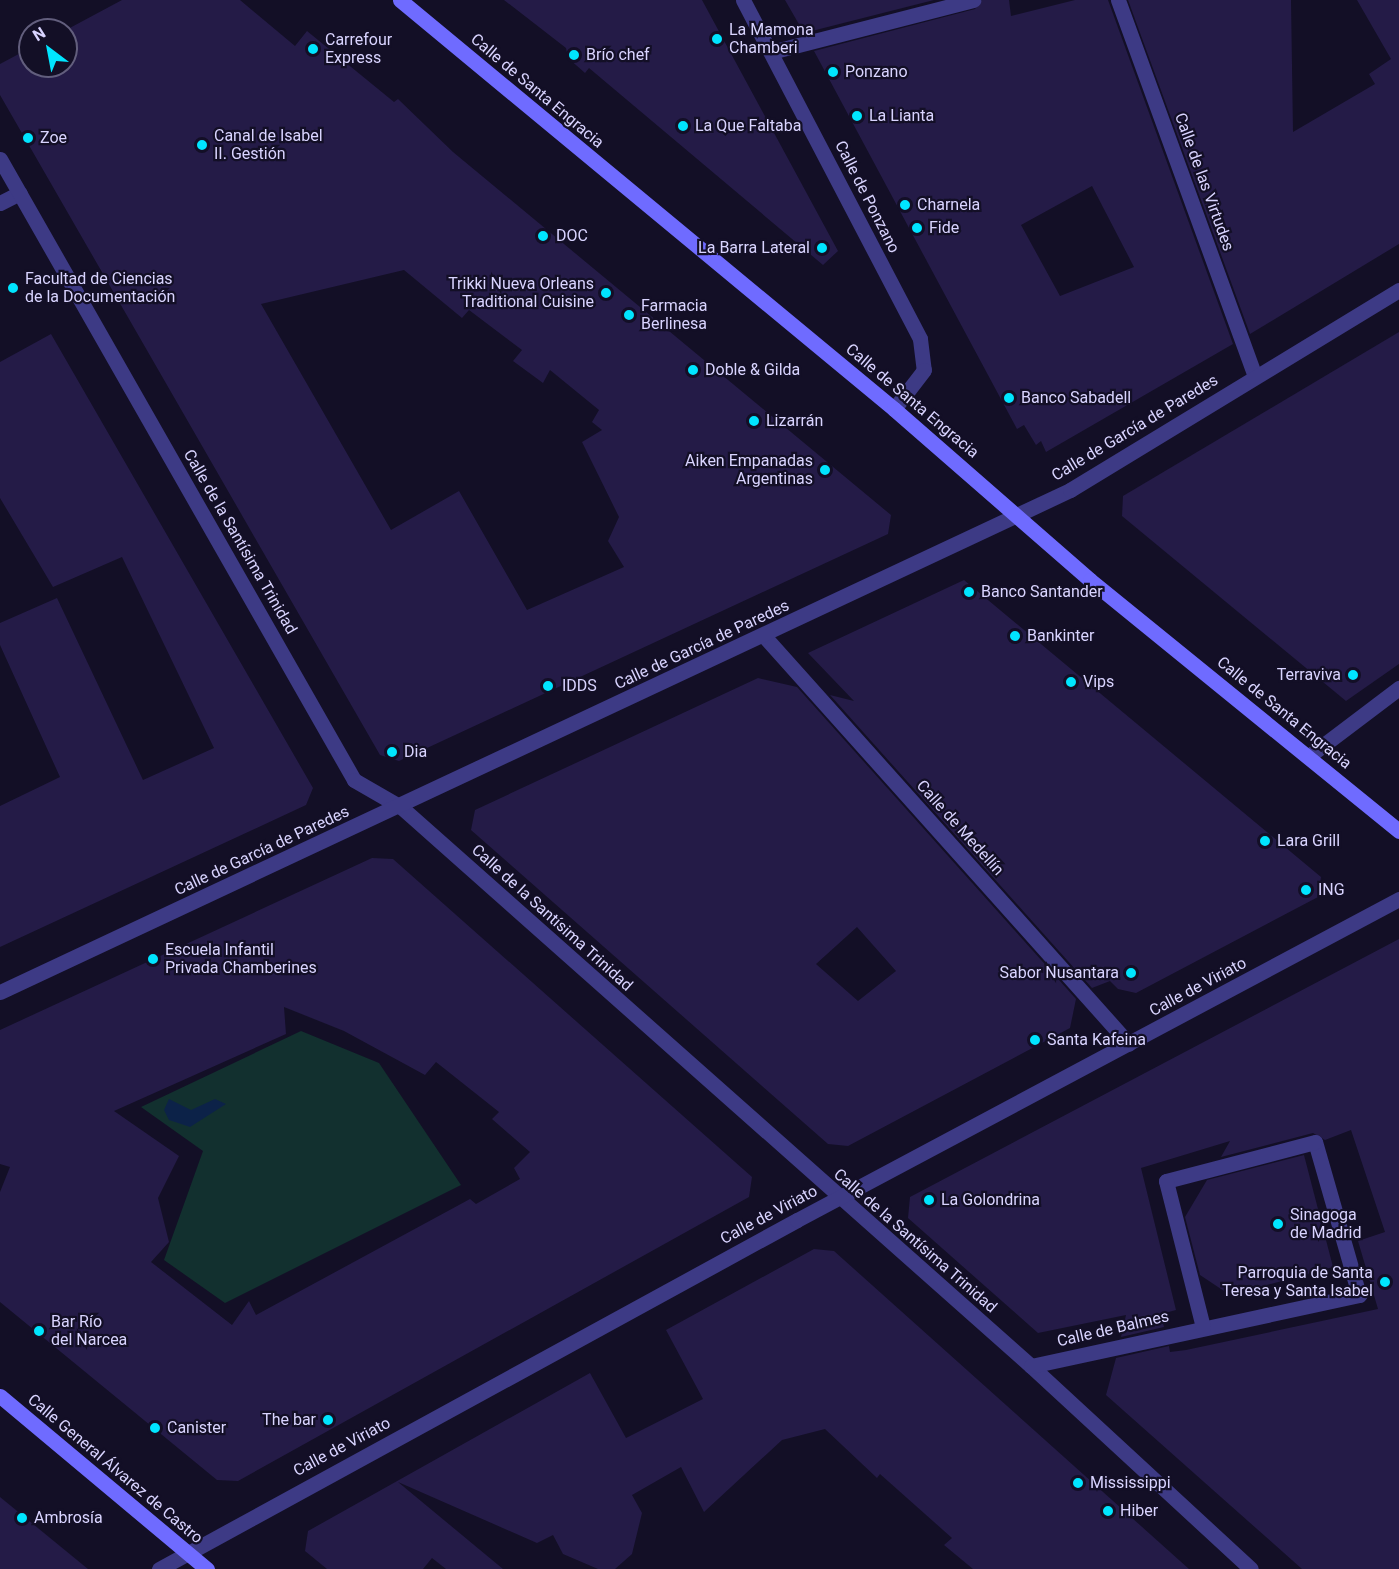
<!DOCTYPE html>
<meta charset="utf-8">
<style>
body{margin:0}
#map{position:relative;width:1399px;height:1569px;overflow:hidden;background:#130f26;font-family:Roboto,sans-serif}
div>[style]{position:absolute}
[style*='--x']{left:calc(var(--x)*1px);top:calc(var(--y)*1px);width:calc(var(--w)*1px);rotate:calc(var(--a)*1deg)}
.green>*{inset:0;background:#12302f}
.water>*{inset:0;background:#0c2248}
.building>*{inset:0;background:#241b47}
.lane>*{height:15px;margin:-7.5px;padding:0 7.5px;transform-origin:7.5px;border-radius:7.5px;background:#3d3a85}
.street>*{height:15px;margin:-7.5px;padding:0 7.5px;transform-origin:7.5px;border-radius:7.5px;background:#3d3a85}
.secondary>*{height:15px;margin:-7.5px;padding:0 7.5px;transform-origin:7.5px;border-radius:7.5px;background:#6f6bff}
.dots>*{width:16px;height:16px;translate:-50% -50%;box-sizing:border-box;border:3px solid #130f26;border-radius:50%}
span{translate:-50% -50%;white-space:nowrap;text-align:center;line-height:1.15;-webkit-text-stroke:4.5px #130f26;paint-order:stroke}
.poi-label{font-size:16px;color:#d9d4ff}
.left{translate:0 -50%;text-align:left}
.right{translate:-100% -50%;text-align:right}
.street-label{font-size:16px;color:#d9d4ff}
.north{position:absolute;left:18px;top:18px;width:60px;height:60px;box-sizing:border-box;background:#130f26;border:2px solid #625e7d;border-radius:50%;rotate:328deg;font-size:16px;font-weight:700;line-height:24px;text-align:center;color:#d9d4ff}
.north::after{content:'';display:block;margin:auto;width:21px;height:27px;background:#00e5ff;clip-path:polygon(50% 0,100% 100%,50% 72%,0 100%)}
</style>
<div id="map">
<div class="green">
<i style="clip-path:polygon(301px 1031px,379px 1063px,461px 1185px,225px 1303px,164px 1260px,203px 1151px,141px 1107px)"></i>
</div>
<div class="water">
<i style="clip-path:polygon(169px 1099px,191px 1110px,215px 1099px,226px 1104px,190px 1127px,169px 1120px,164px 1110px)"></i>
</div>
<div class="building">
<i style="clip-path:polygon(evenodd,122px 0,240px 0,295px 46px,307px 31px,394px 102px,398px 99px,453px 152px,891px 515px,888px 534px,399px 761px,380px 755px,0 95px,0 64px,30px 48px,30px 66px,66px 66px,66px 30px,122px 0,404px 270px,462px 318px,469px 310px,522px 350px,513px 361px,543px 383px,550px 370px,599px 410px,592px 422px,602px 430px,582px 442px,619px 517px,608px 541px,624px 567px,527px 610px,459px 491px,391px 530px,261px 304px,404px 270px)"></i>
<i style="clip-path:polygon(504px 0,702px 0,838px 251px,823px 265px,589px 68px,585px 73px,568px 58px,566px 48px)"></i>
<i style="clip-path:polygon(785px 0,934px 0,804px 33px)"></i>
<i style="clip-path:polygon(evenodd,982px 0,1009px 0,1011px 16px,1075px 0,1108px 0,1233px 344px,1046px 452px,1041px 441px,1036px 445px,1024px 425px,1017px 429px,814px 51px,975px 9px,982px 0,1092px 186px,1134px 267px,1060px 296px,1021px 225px,1092px 186px)"></i>
<i style="clip-path:polygon(1128px 0,1291px 0,1293px 132px,1375px 84px,1369px 74px,1391px 59px,1357px 0,1399px 0,1399px 244px,1250px 334px)"></i>
<i style="clip-path:polygon(1399px 332px,1399px 664px,1346px 701px,1122px 516px,1123px 496px)"></i>
<i style="clip-path:polygon(51px 334px,313px 788px,306px 805px,0 947px,0 806px,60px 777px,0 645px,0 623px,57px 598px,143px 780px,214px 748px,122px 557px,53px 587px,0 498px,0 362px)"></i>
<i style="clip-path:polygon(964px 580px,1321px 877px,1318px 897px,1136px 993px,1118px 989px,1110px 981px,1092px 988px,830px 695px,854px 701px,808px 653px)"></i>
<i style="clip-path:polygon(evenodd,758px 678px,797px 687px,1076px 999px,1070px 1028px,848px 1146px,828px 1144px,471px 830px,475px 810px,758px 678px,857px 927px,896px 971px,858px 1001px,816px 964px,857px 927px)"></i>
<i style="clip-path:polygon(evenodd,372px 858px,393px 859px,752px 1177px,749px 1197px,238px 1481px,217px 1480px,0 1302px,0 1192px,10px 1167px,0 1164px,0 1030px,372px 858px,284px 1007px,344px 1031px,425px 1075px,436px 1062px,499px 1112px,492px 1119px,530px 1152px,514px 1168px,520px 1179px,476px 1204px,470px 1199px,256px 1315px,249px 1301px,232px 1325px,151px 1262px,169px 1242px,158px 1198px,179px 1156px,114px 1111px,286px 1034px,284px 1007px)"></i>
<i style="clip-path:polygon(1399px 939px,1399px 1569px,1302px 1569px,1106px 1395px,1116px 1358px,1169px 1346px,1170px 1352px,1186px 1350px,1378px 1309px,1358px 1241px,1385px 1232px,1351px 1130px,1325px 1140px,1313px 1133px,1221px 1157px,1230px 1141px,1141px 1168px,1176px 1310px,1161px 1314px,1164px 1327px,1121px 1337px,1126px 1315px,1038px 1333px,908px 1218px,910px 1197px)"></i>
<i style="clip-path:polygon(1304px 1155px,1333px 1267px,1230px 1295px,1200px 1275px,1185px 1217px,1207px 1180px)"></i>
<i style="clip-path:polygon(814px 1249px,834px 1251px,1189px 1569px,973px 1569px,944px 1545px,952px 1538px,880px 1474px,877px 1478px,825px 1429px,782px 1440px,704px 1512px,681px 1467px,632px 1495px,642px 1513px,632px 1554px,615px 1569px,598px 1569px,563px 1554px,553px 1535px,537px 1543px,398px 1482px,503px 1569px,446px 1569px,432px 1558px,423px 1569px,327px 1569px,305px 1551px,308px 1531px,590px 1373px,626px 1438px,703px 1399px,666px 1330px)"></i>
<i style="clip-path:polygon(0 1497px,88px 1569px,0 1569px)"></i>
</div>
<div class="lane">
<i style="--x:0;--y:203;--w:22;--a:-27"></i>
</div>
<div class="street">
<i style="--x:743;--y:0;--w:382;--a:62.4"></i>
<i style="--x:920;--y:339;--w:31;--a:83"></i>
<i style="--x:924;--y:370;--w:49;--a:127.6"></i>
<i style="--x:1118;--y:0;--w:400;--a:70"></i>
<i style="--x:771;--y:52;--w:209;--a:-14.4"></i>
<i style="--x:0;--y:159;--w:715;--a:60.31"></i>
<i style="--x:354;--y:780;--w:54;--a:29.9"></i>
<i style="--x:401;--y:807;--w:842;--a:41.58"></i>
<i style="--x:1031;--y:1366;--w:299;--a:42.7"></i>
<i style="--x:764;--y:636;--w:547;--a:48.18"></i>
<i style="--x:1309;--y:756;--w:113;--a:-37.1"></i>
<i style="--x:0;--y:992;--w:1182;--a:-25.13"></i>
<i style="--x:1070;--y:490;--w:385;--a:-31.3"></i>
<i style="--x:1031;--y:1366;--w:336;--a:-12.2"></i>
<i style="--x:1359;--y:1295;--w:159;--a:-106"></i>
<i style="--x:1315;--y:1142;--w:154;--a:165.3"></i>
<i style="--x:1166;--y:1181;--w:151;--a:75.8"></i>
<i style="--x:159;--y:1569;--w:727;--a:-28.68"></i>
<i style="--x:797;--y:1220;--w:682;--a:-28.07"></i>
</div>
<div class="secondary">
<i style="--x:400;--y:0;--w:641;--a:39.62"></i>
<i style="--x:894;--y:409;--w:260;--a:41.1"></i>
<i style="--x:1090;--y:580;--w:398;--a:39.1"></i>
<i style="--x:0;--y:1396;--w:270;--a:39.9"></i>
</div>
<div class="dots">
<i style="left:717px;top:39px;background:#00e5ff"></i>
<i style="left:313px;top:49px;background:#00e5ff"></i>
<i style="left:574px;top:55px;background:#00e5ff"></i>
<i style="left:833px;top:72px;background:#00e5ff"></i>
<i style="left:857px;top:116px;background:#00e5ff"></i>
<i style="left:683px;top:126px;background:#00e5ff"></i>
<i style="left:28px;top:138px;background:#00e5ff"></i>
<i style="left:202px;top:145px;background:#00e5ff"></i>
<i style="left:905px;top:205px;background:#00e5ff"></i>
<i style="left:917px;top:228px;background:#00e5ff"></i>
<i style="left:543px;top:236px;background:#00e5ff"></i>
<i style="left:822px;top:248px;background:#00e5ff"></i>
<i style="left:13px;top:288px;background:#00e5ff"></i>
<i style="left:606px;top:293px;background:#00e5ff"></i>
<i style="left:629px;top:315px;background:#00e5ff"></i>
<i style="left:693px;top:370px;background:#00e5ff"></i>
<i style="left:1009px;top:398px;background:#00e5ff"></i>
<i style="left:754px;top:421px;background:#00e5ff"></i>
<i style="left:825px;top:470px;background:#00e5ff"></i>
<i style="left:969px;top:592px;background:#00e5ff"></i>
<i style="left:1015px;top:636px;background:#00e5ff"></i>
<i style="left:1353px;top:675px;background:#00e5ff"></i>
<i style="left:1071px;top:682px;background:#00e5ff"></i>
<i style="left:548px;top:686px;background:#00e5ff"></i>
<i style="left:392px;top:752px;background:#00e5ff"></i>
<i style="left:1265px;top:841px;background:#00e5ff"></i>
<i style="left:1306px;top:890px;background:#00e5ff"></i>
<i style="left:153px;top:959px;background:#00e5ff"></i>
<i style="left:1131px;top:973px;background:#00e5ff"></i>
<i style="left:1035px;top:1040px;background:#00e5ff"></i>
<i style="left:929px;top:1200px;background:#00e5ff"></i>
<i style="left:1278px;top:1224px;background:#00e5ff"></i>
<i style="left:1385px;top:1282px;background:#00e5ff"></i>
<i style="left:39px;top:1331px;background:#00e5ff"></i>
<i style="left:328px;top:1420px;background:#00e5ff"></i>
<i style="left:155px;top:1428px;background:#00e5ff"></i>
<i style="left:1078px;top:1483px;background:#00e5ff"></i>
<i style="left:1108px;top:1511px;background:#00e5ff"></i>
<i style="left:22px;top:1518px;background:#00e5ff"></i>
</div>
<div class="poi-label">
<span class="left" style="left:729px;top:39px">La Mamona<br>Chamberi</span>
<span class="left" style="left:325px;top:49px">Carrefour<br>Express</span>
<span class="left" style="left:586px;top:55px">Brío chef</span>
<span class="left" style="left:845px;top:72px">Ponzano</span>
<span class="left" style="left:869px;top:116px">La Lianta</span>
<span class="left" style="left:695px;top:126px">La Que Faltaba</span>
<span class="left" style="left:214px;top:145px">Canal de Isabel<br>II. Gestión</span>
<span class="left" style="left:40px;top:138px">Zoe</span>
<span class="left" style="left:917px;top:205px">Charnela</span>
<span class="left" style="left:929px;top:228px">Fide</span>
<span class="left" style="left:556px;top:236px">DOC</span>
<span class="right" style="left:810px;top:248px">La Barra Lateral</span>
<span class="left" style="left:25px;top:288px">Facultad de Ciencias<br>de la Documentación</span>
<span class="right" style="left:594px;top:293px">Trikki Nueva Orleans<br>Traditional Cuisine</span>
<span class="left" style="left:641px;top:315px">Farmacia<br>Berlinesa</span>
<span class="left" style="left:705px;top:370px">Doble &amp; Gilda</span>
<span class="left" style="left:1021px;top:398px">Banco Sabadell</span>
<span class="left" style="left:766px;top:421px">Lizarrán</span>
<span class="right" style="left:813px;top:470px">Aiken Empanadas<br>Argentinas</span>
<span class="left" style="left:981px;top:592px">Banco Santander</span>
<span class="left" style="left:1027px;top:636px">Bankinter</span>
<span class="right" style="left:1341px;top:675px">Terraviva</span>
<span class="left" style="left:1083px;top:682px">Vips</span>
<span class="left" style="left:562px;top:686px">IDDS</span>
<span class="left" style="left:404px;top:752px">Dia</span>
<span class="left" style="left:1277px;top:841px">Lara Grill</span>
<span class="left" style="left:1318px;top:890px">ING</span>
<span class="left" style="left:165px;top:959px">Escuela Infantil<br>Privada Chamberines</span>
<span class="right" style="left:1119px;top:973px">Sabor Nusantara</span>
<span class="left" style="left:1047px;top:1040px">Santa Kafeina</span>
<span class="left" style="left:941px;top:1200px">La Golondrina</span>
<span class="left" style="left:1290px;top:1224px">Sinagoga<br>de Madrid</span>
<span class="right" style="left:1373px;top:1282px">Parroquia de Santa<br>Teresa y Santa Isabel</span>
<span class="left" style="left:51px;top:1331px">Bar Río<br>del Narcea</span>
<span class="right" style="left:316px;top:1420px">The bar</span>
<span class="left" style="left:167px;top:1428px">Canister</span>
<span class="left" style="left:1090px;top:1483px">Mississippi</span>
<span class="left" style="left:1120px;top:1511px">Hiber</span>
<span class="left" style="left:34px;top:1518px">Ambrosía</span>
</div>
<div class="street-label">
<span style="left:537px;top:91px;rotate:40deg">Calle de Santa Engracia</span>
<span style="left:1204px;top:182px;rotate:70deg">Calle de las Virtudes</span>
<span style="left:867px;top:197px;rotate:63deg">Calle de Ponzano</span>
<span style="left:912px;top:401px;rotate:40deg">Calle de Santa Engracia</span>
<span style="left:1135px;top:428px;rotate:-31deg">Calle de García de Paredes</span>
<span style="left:240px;top:542px;rotate:60deg">Calle de la Santísima Trinidad</span>
<span style="left:702px;top:645px;rotate:-25deg">Calle de García de Paredes</span>
<span style="left:1284px;top:713px;rotate:39deg">Calle de Santa Engracia</span>
<span style="left:960px;top:828px;rotate:48deg">Calle de Medellín</span>
<span style="left:262px;top:851px;rotate:-25deg">Calle de García de Paredes</span>
<span style="left:552px;top:918px;rotate:42deg">Calle de la Santísima Trinidad</span>
<span style="left:1198px;top:987px;rotate:-28deg">Calle de Viriato</span>
<span style="left:769px;top:1215px;rotate:-28deg">Calle de Viriato</span>
<span style="left:915px;top:1241px;rotate:41deg">Calle de la Santísima Trinidad</span>
<span style="left:1113px;top:1329px;rotate:-13deg">Calle de Balmes</span>
<span style="left:342px;top:1447px;rotate:-28deg">Calle de Viriato</span>
<span style="left:115px;top:1469px;rotate:40deg">Calle General Álvarez de Castro</span>
</div>
<div class="north">N</div>
</div>
